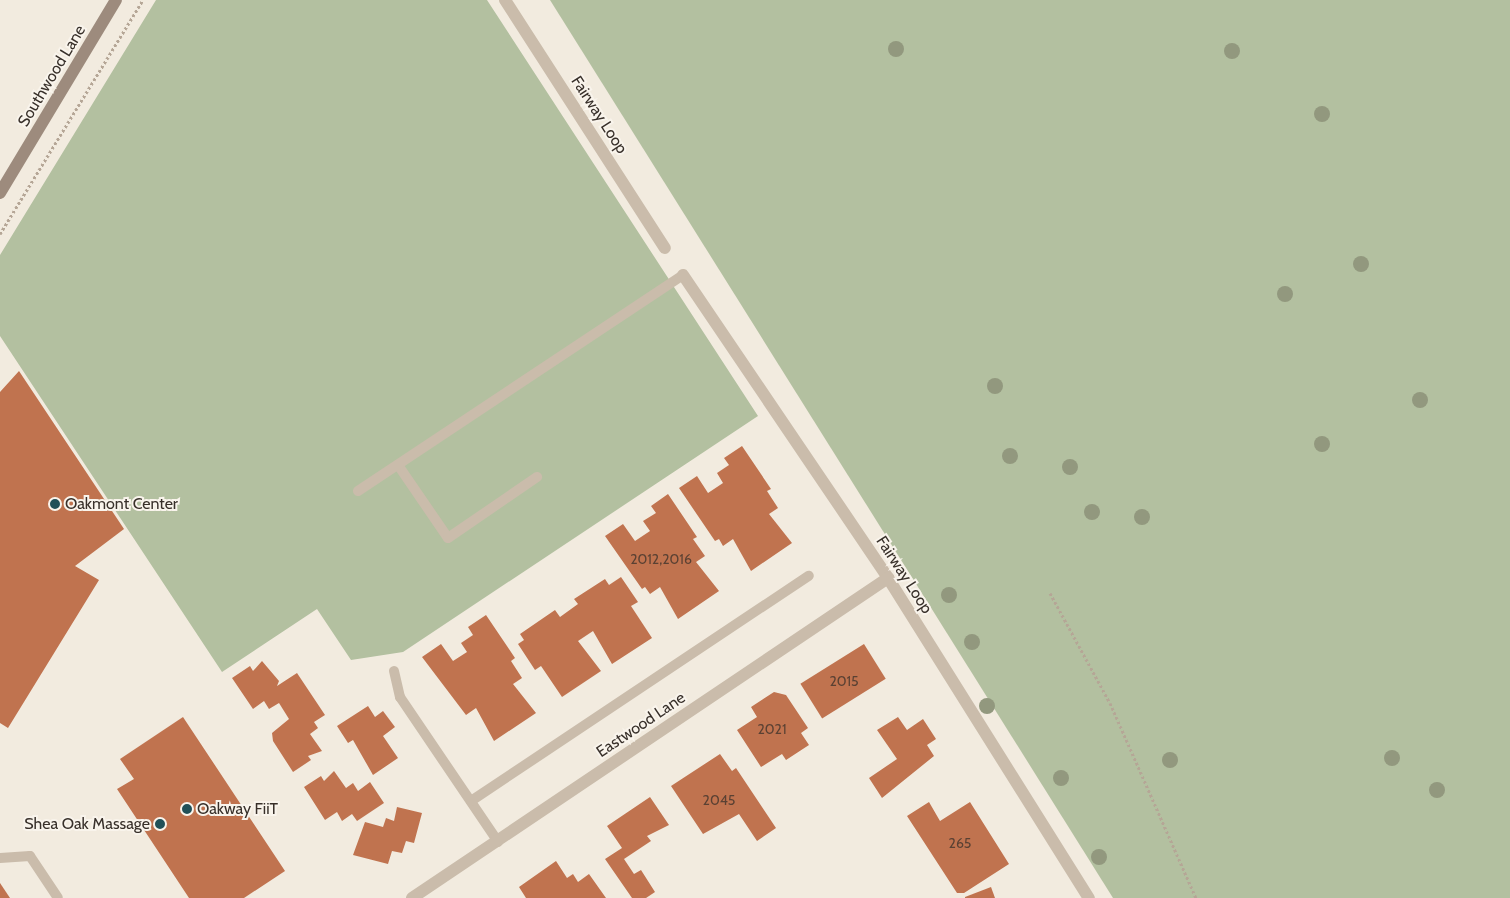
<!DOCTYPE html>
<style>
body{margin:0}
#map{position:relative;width:1510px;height:898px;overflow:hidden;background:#f2ebdf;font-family:Cabin,sans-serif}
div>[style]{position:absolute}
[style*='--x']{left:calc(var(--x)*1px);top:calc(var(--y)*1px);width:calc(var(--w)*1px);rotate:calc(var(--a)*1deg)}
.green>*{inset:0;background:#b3c0a0}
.building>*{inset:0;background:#c0734f;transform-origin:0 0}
.path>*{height:3px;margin-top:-1.5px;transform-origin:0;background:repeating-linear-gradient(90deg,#b5a696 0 2.5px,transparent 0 5px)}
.lane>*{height:10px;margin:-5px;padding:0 5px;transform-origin:5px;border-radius:5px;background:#cabcab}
.street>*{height:12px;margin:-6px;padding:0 6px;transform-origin:6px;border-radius:6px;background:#cabcab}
.secondary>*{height:12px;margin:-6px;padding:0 6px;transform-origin:6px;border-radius:6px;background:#9d8b7d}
.trees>*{width:16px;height:16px;margin:-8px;border-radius:50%;background:#92987e}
.dots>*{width:14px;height:14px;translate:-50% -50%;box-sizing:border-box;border:2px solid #f9f4ec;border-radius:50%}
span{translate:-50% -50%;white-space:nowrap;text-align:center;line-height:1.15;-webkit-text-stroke:4px #f9f4ec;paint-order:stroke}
.number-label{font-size:14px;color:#5a4133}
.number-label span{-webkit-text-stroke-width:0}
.street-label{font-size:16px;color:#38302a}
.poi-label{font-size:16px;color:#38302a}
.left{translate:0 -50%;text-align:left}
.right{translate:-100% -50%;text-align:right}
</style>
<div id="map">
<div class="green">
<i style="clip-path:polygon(156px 0,487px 0,758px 416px,403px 652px,351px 660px,317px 609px,222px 672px,0 336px,0 255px)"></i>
<i style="clip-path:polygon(550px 0,1510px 0,1510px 898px,1113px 898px)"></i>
</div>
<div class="building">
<i style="clip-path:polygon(19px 371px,124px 529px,75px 566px,99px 580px,8px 728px,0 723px,0 392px)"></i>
<i style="clip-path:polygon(742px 446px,771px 489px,767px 491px,778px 508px,769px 514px,792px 543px,751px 571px,733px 539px,723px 546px,719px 539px,715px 541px,679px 488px,697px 476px,708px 493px,723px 483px,717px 473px,729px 465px,724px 458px)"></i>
<i style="clip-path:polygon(668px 494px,697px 537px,693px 539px,705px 556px,696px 562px,719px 591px,678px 619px,660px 587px,650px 594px,645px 587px,642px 589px,605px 536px,623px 524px,635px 541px,650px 531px,643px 521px,656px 513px,651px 506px)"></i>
<i style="clip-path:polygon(621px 577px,638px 602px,631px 606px,652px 638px,612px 664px,593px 631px,578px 641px,601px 671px,562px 697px,541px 666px,535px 670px,518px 644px,524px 640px,520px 634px,555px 610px,560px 617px,578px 604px,574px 599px,605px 579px,609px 585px)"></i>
<i style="clip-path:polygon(486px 615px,515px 658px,511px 661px,522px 678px,513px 684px,536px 713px,494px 741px,476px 708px,466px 715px,422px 657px,441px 644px,453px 661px,467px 652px,461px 643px,473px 635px,468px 627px)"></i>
<i style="left:864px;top:644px;width:41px;height:75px;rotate:58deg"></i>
<i style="clip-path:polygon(262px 661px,279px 681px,277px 686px,297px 673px,325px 715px,314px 722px,318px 728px,310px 734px,322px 751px,308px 756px,311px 760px,293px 772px,273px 741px,272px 733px,289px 719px,279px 703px,269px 709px,264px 701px,253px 709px,232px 678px,250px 666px,253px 671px)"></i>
<i style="clip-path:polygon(774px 692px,786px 695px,808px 728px,801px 733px,809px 745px,786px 760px,782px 754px,761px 767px,737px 730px,757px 717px,751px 707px)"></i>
<i style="clip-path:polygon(368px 706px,375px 717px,383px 711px,395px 727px,383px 736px,398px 758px,373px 775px,353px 740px,348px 743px,337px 726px)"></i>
<i style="clip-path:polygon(183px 717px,285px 871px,244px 898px,189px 898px,117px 789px,134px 779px,120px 759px)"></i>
<i style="clip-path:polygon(898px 717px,907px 730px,923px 719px,936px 739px,927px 745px,934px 756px,882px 798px,869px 778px,897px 759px,877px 730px)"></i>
<i style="clip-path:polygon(720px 754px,732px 771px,736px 768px,776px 828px,757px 841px,739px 814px,703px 834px,671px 786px)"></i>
<i style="clip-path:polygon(334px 771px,346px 788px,353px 783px,358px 791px,370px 782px,384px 803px,357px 821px,352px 814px,342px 821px,337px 812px,325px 820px,304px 787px,321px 776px,324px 781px)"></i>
<i style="clip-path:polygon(650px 797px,669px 825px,647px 836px,651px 841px,624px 859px,634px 874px,641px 870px,655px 892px,646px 898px,632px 898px,605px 859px,622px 848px,607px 826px)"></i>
<i style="clip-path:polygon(929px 802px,940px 821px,970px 802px,1009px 864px,964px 893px,957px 893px,907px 816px)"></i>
<i style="clip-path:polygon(397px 807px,422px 813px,414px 843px,406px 841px,402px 853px,392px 851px,388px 864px,353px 855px,365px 822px,383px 827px,386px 818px,394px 821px)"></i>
<i style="clip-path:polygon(556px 861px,567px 878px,573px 874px,578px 882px,589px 874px,606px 898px,526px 898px,519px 887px)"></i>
<i style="clip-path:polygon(0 883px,10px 898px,0 898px)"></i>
<i style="clip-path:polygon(991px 887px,995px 898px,965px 898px,965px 897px)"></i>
</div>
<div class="path">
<i style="--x:0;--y:234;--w:274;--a:-58.6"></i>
<i style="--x:1050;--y:593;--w:125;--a:61.4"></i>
<i style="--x:1110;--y:703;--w:213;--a:66.2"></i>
</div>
<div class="lane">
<i style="--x:398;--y:465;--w:88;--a:55.6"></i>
<i style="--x:448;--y:538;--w:108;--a:-34.4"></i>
<i style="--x:358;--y:491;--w:390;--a:-33.6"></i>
<i style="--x:394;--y:671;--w:27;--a:77"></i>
<i style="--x:400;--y:697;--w:175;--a:55.9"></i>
<i style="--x:471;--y:801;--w:406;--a:-33.7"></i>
<i style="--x:0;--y:858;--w:30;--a:-4"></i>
<i style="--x:30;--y:856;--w:50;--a:56.3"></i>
</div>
<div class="street">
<i style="--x:505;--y:0;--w:295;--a:57.2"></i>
<i style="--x:683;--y:275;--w:366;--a:55.9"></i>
<i style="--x:888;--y:578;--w:378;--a:57.9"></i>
<i style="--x:412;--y:898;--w:574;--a:-33.91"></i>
</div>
<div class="secondary">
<i style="--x:0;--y:193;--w:225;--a:-59"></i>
</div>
<div class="trees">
<i style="left:896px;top:49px"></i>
<i style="left:1232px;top:51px"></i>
<i style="left:1322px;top:114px"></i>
<i style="left:1361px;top:264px"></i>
<i style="left:1285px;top:294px"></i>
<i style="left:995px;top:386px"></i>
<i style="left:1420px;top:400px"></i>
<i style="left:1322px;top:444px"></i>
<i style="left:1010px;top:456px"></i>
<i style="left:1070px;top:467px"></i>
<i style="left:1092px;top:512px"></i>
<i style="left:1142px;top:517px"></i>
<i style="left:949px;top:595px"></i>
<i style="left:972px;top:642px"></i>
<i style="left:987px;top:706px"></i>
<i style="left:1392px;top:758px"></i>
<i style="left:1170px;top:760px"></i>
<i style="left:1061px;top:778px"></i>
<i style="left:1437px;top:790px"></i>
<i style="left:1099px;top:857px"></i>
</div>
<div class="dots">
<i style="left:55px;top:504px;background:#215058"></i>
<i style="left:187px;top:809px;background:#215058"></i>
<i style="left:160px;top:824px;background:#215058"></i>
</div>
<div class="number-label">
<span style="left:661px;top:559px">2012,2016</span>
<span style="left:844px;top:681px">2015</span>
<span style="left:772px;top:729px">2021</span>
<span style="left:719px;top:800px">2045</span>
<span style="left:960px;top:843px">265</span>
</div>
<div class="street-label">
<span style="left:52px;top:76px;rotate:-59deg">Southwood Lane</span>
<span style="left:599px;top:115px;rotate:57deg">Fairway Loop</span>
<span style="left:904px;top:575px;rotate:57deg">Fairway Loop</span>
<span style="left:641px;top:725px;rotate:-34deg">Eastwood Lane</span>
</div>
<div class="poi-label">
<span class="left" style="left:65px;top:504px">Oakmont Center</span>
<span class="left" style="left:197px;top:809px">Oakway FiiT</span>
<span class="right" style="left:150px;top:824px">Shea Oak Massage</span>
</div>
</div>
